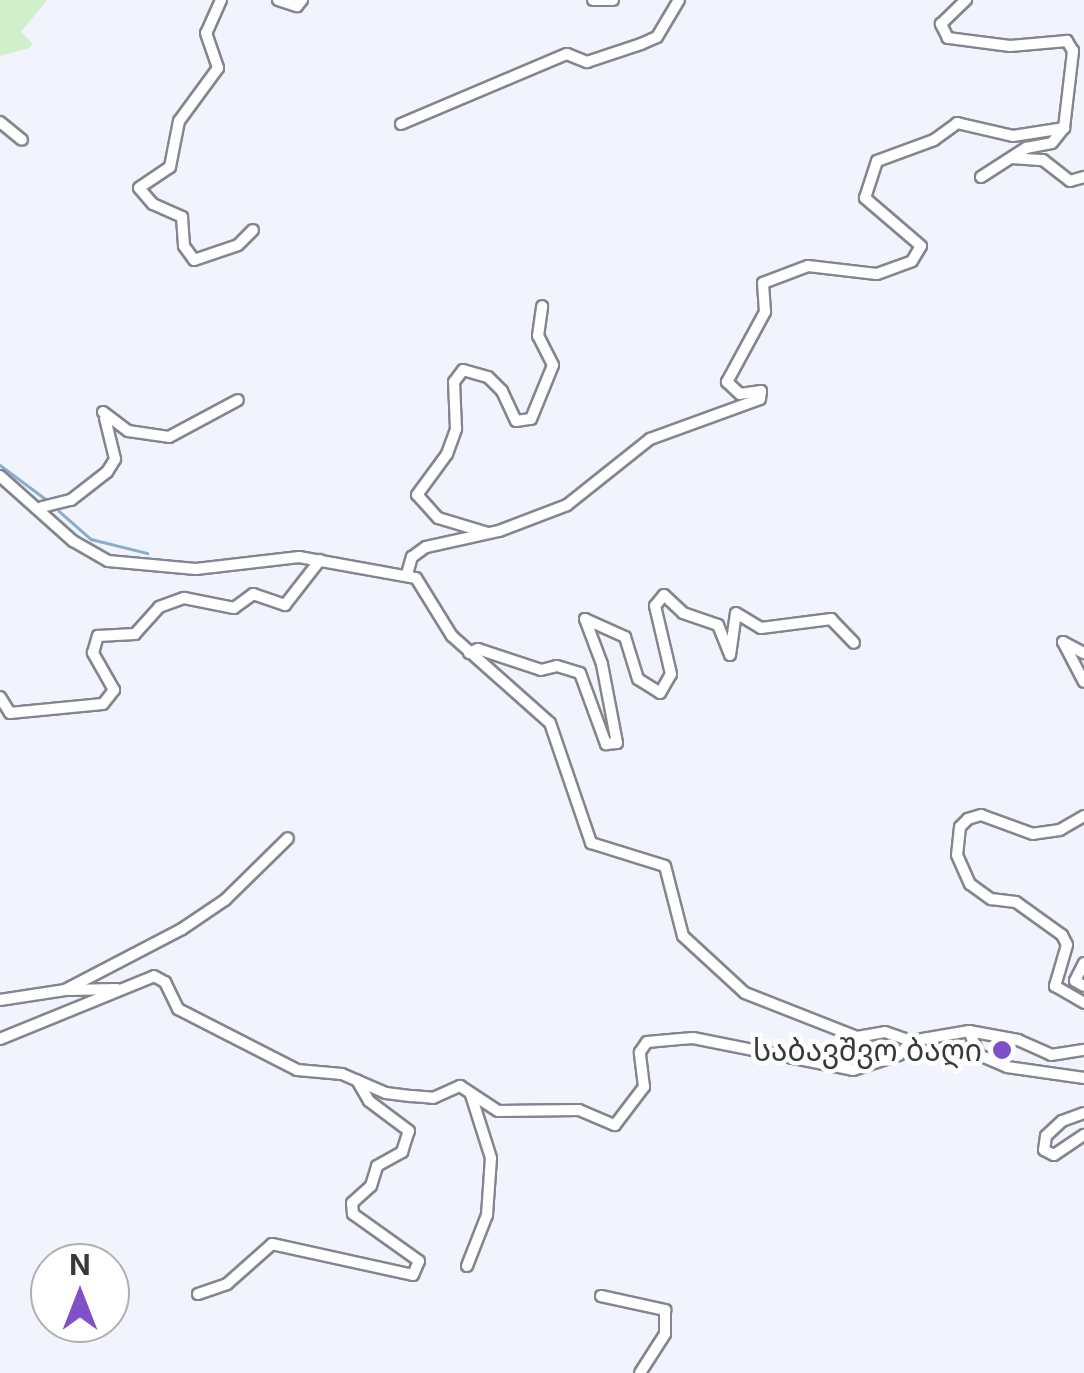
<!DOCTYPE html>
<meta charset="utf-8">
<style>
body{margin:0}
#map{position:relative;width:1084px;height:1373px;overflow:hidden;background:#f1f4fc;font-family:Inter,"Noto Sans Georgian",sans-serif}
div>[style]{position:absolute}
[style*='--x']{left:calc(var(--x)*1px);top:calc(var(--y)*1px);width:calc(var(--w)*1px);rotate:calc(var(--a)*1deg)}
.green>*{inset:0;background:#d2efcc}
.stream>*{height:2.5px;margin:-1.25px;padding:0 1.25px;transform-origin:1.25px;border-radius:1.25px;background:#89accf}
.roads{filter:drop-shadow(2px 0 #83868d) drop-shadow(-2px 0 #83868d) drop-shadow(0 2px #83868d) drop-shadow(0 -2px #83868d)}
.minor>*{height:10px;margin:-5px;padding:0 5px;transform-origin:5px;border-radius:5px;background:#fff}
.dots>*{width:28px;height:28px;translate:-50% -50%;box-sizing:border-box;border:5px solid #fff;border-radius:50%}
span{translate:-50% -50%;white-space:nowrap;text-align:center;line-height:1.15;-webkit-text-stroke:9px #fff;paint-order:stroke}
.poi-label{font-size:30px;color:#38393c}
.right{translate:-100% -50%;text-align:right}
.north{position:absolute;left:30px;top:1243px;width:100px;height:100px;box-sizing:border-box;background:#fff;border:2px solid #afb0b1;border-radius:50%;rotate:0deg;font-size:28px;font-weight:700;line-height:40px;text-align:center;color:#38393c}
.north::after{content:'';display:block;margin:auto;width:35px;height:45px;background:#7f50c9;clip-path:polygon(50% 0,100% 100%,50% 72%,0 100%)}
</style>
<div id="map">
<div class="green">
<i style="clip-path:polygon(0 0,47px 0,21px 32px,33px 44px,29px 48px,0 56px)"></i>
</div>
<div class="stream">
<i style="--x:0;--y:465;--w:59;--a:36.7"></i>
<i style="--x:59;--y:511;--w:43;--a:41.2"></i>
<i style="--x:91;--y:539;--w:58;--a:14"></i>
</div>
<div class="roads">
<div class="minor">
<i style="--x:221;--y:0;--w:36;--a:114"></i>
<i style="--x:206;--y:33;--w:37;--a:71"></i>
<i style="--x:218;--y:68;--w:66;--a:126.3"></i>
<i style="--x:179;--y:121;--w:47;--a:101.1"></i>
<i style="--x:170;--y:167;--w:37;--a:146"></i>
<i style="--x:139;--y:188;--w:21;--a:49"></i>
<i style="--x:153;--y:204;--w:32;--a:24"></i>
<i style="--x:182;--y:217;--w:29;--a:86"></i>
<i style="--x:184;--y:246;--w:17;--a:54"></i>
<i style="--x:194;--y:260;--w:46;--a:-18.8"></i>
<i style="--x:238;--y:245;--w:21;--a:-45"></i>
<i style="--x:278;--y:0;--w:20;--a:18"></i>
<i style="--x:297;--y:6;--w:8;--a:-50"></i>
<i style="--x:593;--y:0;--w:20;--a:0"></i>
<i style="--x:0;--y:122;--w:28;--a:39"></i>
<i style="--x:401;--y:124;--w:180;--a:-22.9"></i>
<i style="--x:567;--y:54;--w:22;--a:22"></i>
<i style="--x:587;--y:62;--w:57;--a:-18.4"></i>
<i style="--x:641;--y:44;--w:17;--a:-24"></i>
<i style="--x:657;--y:37;--w:43;--a:-59.3"></i>
<i style="--x:1012;--y:158;--w:31;--a:4"></i>
<i style="--x:1043;--y:160;--w:34;--a:38"></i>
<i style="--x:1070;--y:181;--w:15;--a:-16"></i>
<i style="--x:981;--y:177;--w:54;--a:-32.8"></i>
<i style="--x:1026;--y:148;--w:26;--a:-11"></i>
<i style="--x:1052;--y:143;--w:18;--a:-52"></i>
<i style="--x:103;--y:412;--w:31;--a:37"></i>
<i style="--x:128;--y:431;--w:41;--a:8.3"></i>
<i style="--x:169;--y:437;--w:78;--a:-28.2"></i>
<i style="--x:0;--y:476;--w:98;--a:41.7"></i>
<i style="--x:73;--y:541;--w:40;--a:29.7"></i>
<i style="--x:108;--y:561;--w:88;--a:5.2"></i>
<i style="--x:196;--y:569;--w:104;--a:-6.6"></i>
<i style="--x:299;--y:557;--w:119;--a:10.2"></i>
<i style="--x:416;--y:578;--w:68;--a:58.2"></i>
<i style="--x:452;--y:636;--w:131;--a:41.6"></i>
<i style="--x:550;--y:723;--w:127;--a:71.1"></i>
<i style="--x:591;--y:843;--w:77;--a:17.3"></i>
<i style="--x:665;--y:866;--w:72;--a:75.6"></i>
<i style="--x:683;--y:936;--w:84;--a:42.6"></i>
<i style="--x:745;--y:993;--w:120;--a:21.4"></i>
<i style="--x:857;--y:1037;--w:28;--a:-10"></i>
<i style="--x:885;--y:1032;--w:28;--a:19"></i>
<i style="--x:911;--y:1041;--w:59;--a:-9.8"></i>
<i style="--x:969;--y:1031;--w:50;--a:10.4"></i>
<i style="--x:1018;--y:1040;--w:36;--a:24"></i>
<i style="--x:1051;--y:1055;--w:33;--a:-9"></i>
<i style="--x:42;--y:507;--w:30;--a:-14"></i>
<i style="--x:71;--y:500;--w:46;--a:-37.9"></i>
<i style="--x:107;--y:472;--w:15;--a:-58"></i>
<i style="--x:115;--y:459;--w:42;--a:-103.7"></i>
<i style="--x:488;--y:533;--w:52;--a:-163.3"></i>
<i style="--x:438;--y:518;--w:31;--a:-132"></i>
<i style="--x:417;--y:495;--w:51;--a:-53.8"></i>
<i style="--x:447;--y:454;--w:27;--a:-70"></i>
<i style="--x:456;--y:429;--w:47;--a:-92.4"></i>
<i style="--x:454;--y:382;--w:15;--a:-53"></i>
<i style="--x:463;--y:370;--w:26;--a:16"></i>
<i style="--x:488;--y:377;--w:20;--a:45"></i>
<i style="--x:502;--y:391;--w:33;--a:65"></i>
<i style="--x:516;--y:421;--w:15;--a:-8"></i>
<i style="--x:531;--y:419;--w:58;--a:-67.8"></i>
<i style="--x:553;--y:365;--w:33;--a:-117"></i>
<i style="--x:538;--y:336;--w:30;--a:-82"></i>
<i style="--x:407;--y:574;--w:18;--a:-74"></i>
<i style="--x:412;--y:557;--w:17;--a:-36"></i>
<i style="--x:426;--y:547;--w:75;--a:-12.4"></i>
<i style="--x:499;--y:531;--w:73;--a:-20.9"></i>
<i style="--x:567;--y:505;--w:106;--a:-38.5"></i>
<i style="--x:650;--y:439;--w:117;--a:-20"></i>
<i style="--x:760;--y:399;--w:8;--a:-83"></i>
<i style="--x:761;--y:391;--w:21;--a:172"></i>
<i style="--x:740;--y:394;--w:18;--a:-137"></i>
<i style="--x:727;--y:382;--w:80;--a:-61.5"></i>
<i style="--x:765;--y:312;--w:29;--a:-94"></i>
<i style="--x:763;--y:283;--w:48;--a:-20.7"></i>
<i style="--x:808;--y:266;--w:69;--a:6.6"></i>
<i style="--x:877;--y:274;--w:37;--a:-20"></i>
<i style="--x:912;--y:261;--w:17;--a:-59"></i>
<i style="--x:921;--y:246;--w:74;--a:-139.4"></i>
<i style="--x:865;--y:198;--w:39;--a:-72"></i>
<i style="--x:877;--y:161;--w:61;--a:-20.2"></i>
<i style="--x:934;--y:140;--w:29;--a:-36"></i>
<i style="--x:957;--y:123;--w:57;--a:13.1"></i>
<i style="--x:1013;--y:136;--w:52;--a:-8.9"></i>
<i style="--x:1064;--y:128;--w:78;--a:-83.3"></i>
<i style="--x:1073;--y:51;--w:12;--a:-121"></i>
<i style="--x:1067;--y:41;--w:57;--a:175"></i>
<i style="--x:1010;--y:46;--w:63;--a:-172.6"></i>
<i style="--x:948;--y:38;--w:16;--a:-117"></i>
<i style="--x:941;--y:24;--w:35;--a:-44"></i>
<i style="--x:585;--y:619;--w:44;--a:24.2"></i>
<i style="--x:625;--y:637;--w:44;--a:72.8"></i>
<i style="--x:638;--y:679;--w:26;--a:32"></i>
<i style="--x:660;--y:693;--w:22;--a:-60"></i>
<i style="--x:671;--y:674;--w:70;--a:-103.2"></i>
<i style="--x:655;--y:606;--w:14;--a:-51"></i>
<i style="--x:664;--y:595;--w:26;--a:43"></i>
<i style="--x:683;--y:613;--w:37;--a:19"></i>
<i style="--x:718;--y:625;--w:32;--a:68"></i>
<i style="--x:730;--y:655;--w:42;--a:-81.9"></i>
<i style="--x:736;--y:613;--w:29;--a:31"></i>
<i style="--x:761;--y:628;--w:71;--a:-7.3"></i>
<i style="--x:831;--y:619;--w:33;--a:46"></i>
<i style="--x:1063;--y:642;--w:45;--a:62.3"></i>
<i style="--x:1063;--y:642;--w:24;--a:28"></i>
<i style="--x:469;--y:653;--w:10;--a:-24"></i>
<i style="--x:478;--y:649;--w:66;--a:18.4"></i>
<i style="--x:541;--y:670;--w:16;--a:-14"></i>
<i style="--x:557;--y:666;--w:24;--a:17"></i>
<i style="--x:580;--y:673;--w:76;--a:69.9"></i>
<i style="--x:606;--y:744;--w:11;--a:-5"></i>
<i style="--x:617;--y:743;--w:80;--a:-100.8"></i>
<i style="--x:602;--y:664;--w:48;--a:-110.7"></i>
<i style="--x:0;--y:697;--w:19;--a:58"></i>
<i style="--x:10;--y:713;--w:93;--a:-5.5"></i>
<i style="--x:103;--y:704;--w:18;--a:-52"></i>
<i style="--x:114;--y:690;--w:43;--a:-119.6"></i>
<i style="--x:93;--y:653;--w:18;--a:-74"></i>
<i style="--x:98;--y:636;--w:37;--a:-3"></i>
<i style="--x:135;--y:634;--w:36;--a:-48"></i>
<i style="--x:159;--y:607;--w:27;--a:-20"></i>
<i style="--x:184;--y:598;--w:51;--a:11.3"></i>
<i style="--x:234;--y:608;--w:24;--a:-36"></i>
<i style="--x:253;--y:594;--w:34;--a:19"></i>
<i style="--x:285;--y:605;--w:57;--a:-52.1"></i>
<i style="--x:1084;--y:816;--w:28;--a:150"></i>
<i style="--x:1060;--y:830;--w:27;--a:172"></i>
<i style="--x:1033;--y:834;--w:55;--a:-159.9"></i>
<i style="--x:981;--y:815;--w:14;--a:163"></i>
<i style="--x:968;--y:819;--w:11;--a:135"></i>
<i style="--x:960;--y:827;--w:28;--a:96"></i>
<i style="--x:957;--y:855;--w:32;--a:66"></i>
<i style="--x:970;--y:884;--w:26;--a:36"></i>
<i style="--x:991;--y:899;--w:25;--a:7"></i>
<i style="--x:1016;--y:902;--w:57;--a:35.7"></i>
<i style="--x:1062;--y:935;--w:11;--a:63"></i>
<i style="--x:1067;--y:945;--w:43;--a:106.3"></i>
<i style="--x:1055;--y:986;--w:34;--a:30"></i>
<i style="--x:1084;--y:963;--w:20;--a:117"></i>
<i style="--x:1075;--y:981;--w:10;--a:29"></i>
<i style="--x:69;--y:990;--w:48;--a:-1.2"></i>
<i style="--x:0;--y:1000;--w:66;--a:-8.7"></i>
<i style="--x:65;--y:990;--w:132;--a:-27.5"></i>
<i style="--x:182;--y:929;--w:52;--a:-34"></i>
<i style="--x:225;--y:900;--w:88;--a:-44.5"></i>
<i style="--x:969;--y:1031;--w:26;--a:67"></i>
<i style="--x:979;--y:1055;--w:30;--a:23"></i>
<i style="--x:1007;--y:1067;--w:78;--a:8.1"></i>
<i style="--x:0;--y:1039;--w:166;--a:-22.2"></i>
<i style="--x:154;--y:976;--w:13;--a:29"></i>
<i style="--x:165;--y:982;--w:30;--a:64"></i>
<i style="--x:178;--y:1009;--w:134;--a:27.1"></i>
<i style="--x:297;--y:1070;--w:45;--a:5.1"></i>
<i style="--x:342;--y:1074;--w:48;--a:23.4"></i>
<i style="--x:386;--y:1093;--w:26;--a:7"></i>
<i style="--x:412;--y:1096;--w:21;--a:5"></i>
<i style="--x:433;--y:1098;--w:30;--a:-24"></i>
<i style="--x:460;--y:1086;--w:45;--a:33.3"></i>
<i style="--x:498;--y:1111;--w:81;--a:-0.7"></i>
<i style="--x:579;--y:1110;--w:39;--a:23"></i>
<i style="--x:615;--y:1125;--w:48;--a:-52.7"></i>
<i style="--x:644;--y:1087;--w:35;--a:-97"></i>
<i style="--x:640;--y:1052;--w:12;--a:-55"></i>
<i style="--x:647;--y:1042;--w:46;--a:-5"></i>
<i style="--x:693;--y:1038;--w:163;--a:11.3"></i>
<i style="--x:853;--y:1070;--w:48;--a:-18.1"></i>
<i style="--x:899;--y:1055;--w:18;--a:-49"></i>
<i style="--x:1084;--y:1113;--w:23;--a:160"></i>
<i style="--x:1062;--y:1121;--w:22;--a:137"></i>
<i style="--x:1046;--y:1136;--w:14;--a:98"></i>
<i style="--x:1044;--y:1150;--w:11;--a:27"></i>
<i style="--x:1054;--y:1155;--w:36;--a:-34"></i>
<i style="--x:467;--y:1266;--w:55;--a:-68.6"></i>
<i style="--x:487;--y:1215;--w:57;--a:-86"></i>
<i style="--x:491;--y:1158;--w:66;--a:-107.6"></i>
<i style="--x:198;--y:1294;--w:31;--a:-19"></i>
<i style="--x:227;--y:1284;--w:60;--a:-41.6"></i>
<i style="--x:272;--y:1244;--w:144;--a:12.4"></i>
<i style="--x:413;--y:1275;--w:15;--a:-67"></i>
<i style="--x:419;--y:1261;--w:81;--a:-144.5"></i>
<i style="--x:353;--y:1214;--w:11;--a:-95"></i>
<i style="--x:352;--y:1203;--w:25;--a:-42"></i>
<i style="--x:371;--y:1186;--w:21;--a:-73"></i>
<i style="--x:377;--y:1166;--w:29;--a:-29"></i>
<i style="--x:402;--y:1152;--w:22;--a:-72"></i>
<i style="--x:409;--y:1131;--w:50;--a:-143.1"></i>
<i style="--x:369;--y:1101;--w:24;--a:-120"></i>
<i style="--x:601;--y:1296;--w:66;--a:12.3"></i>
<i style="--x:665;--y:1310;--w:24;--a:90"></i>
<i style="--x:665;--y:1334;--w:46;--a:122.7"></i>
</div>
</div>
<div class="dots">
<i style="left:1002px;top:1050px;background:#7f50c9"></i>
</div>
<div class="poi-label">
<span class="right" style="left:982px;top:1050px">საბავშვო ბაღი</span>
</div>
<div class="north">N</div>
</div>
